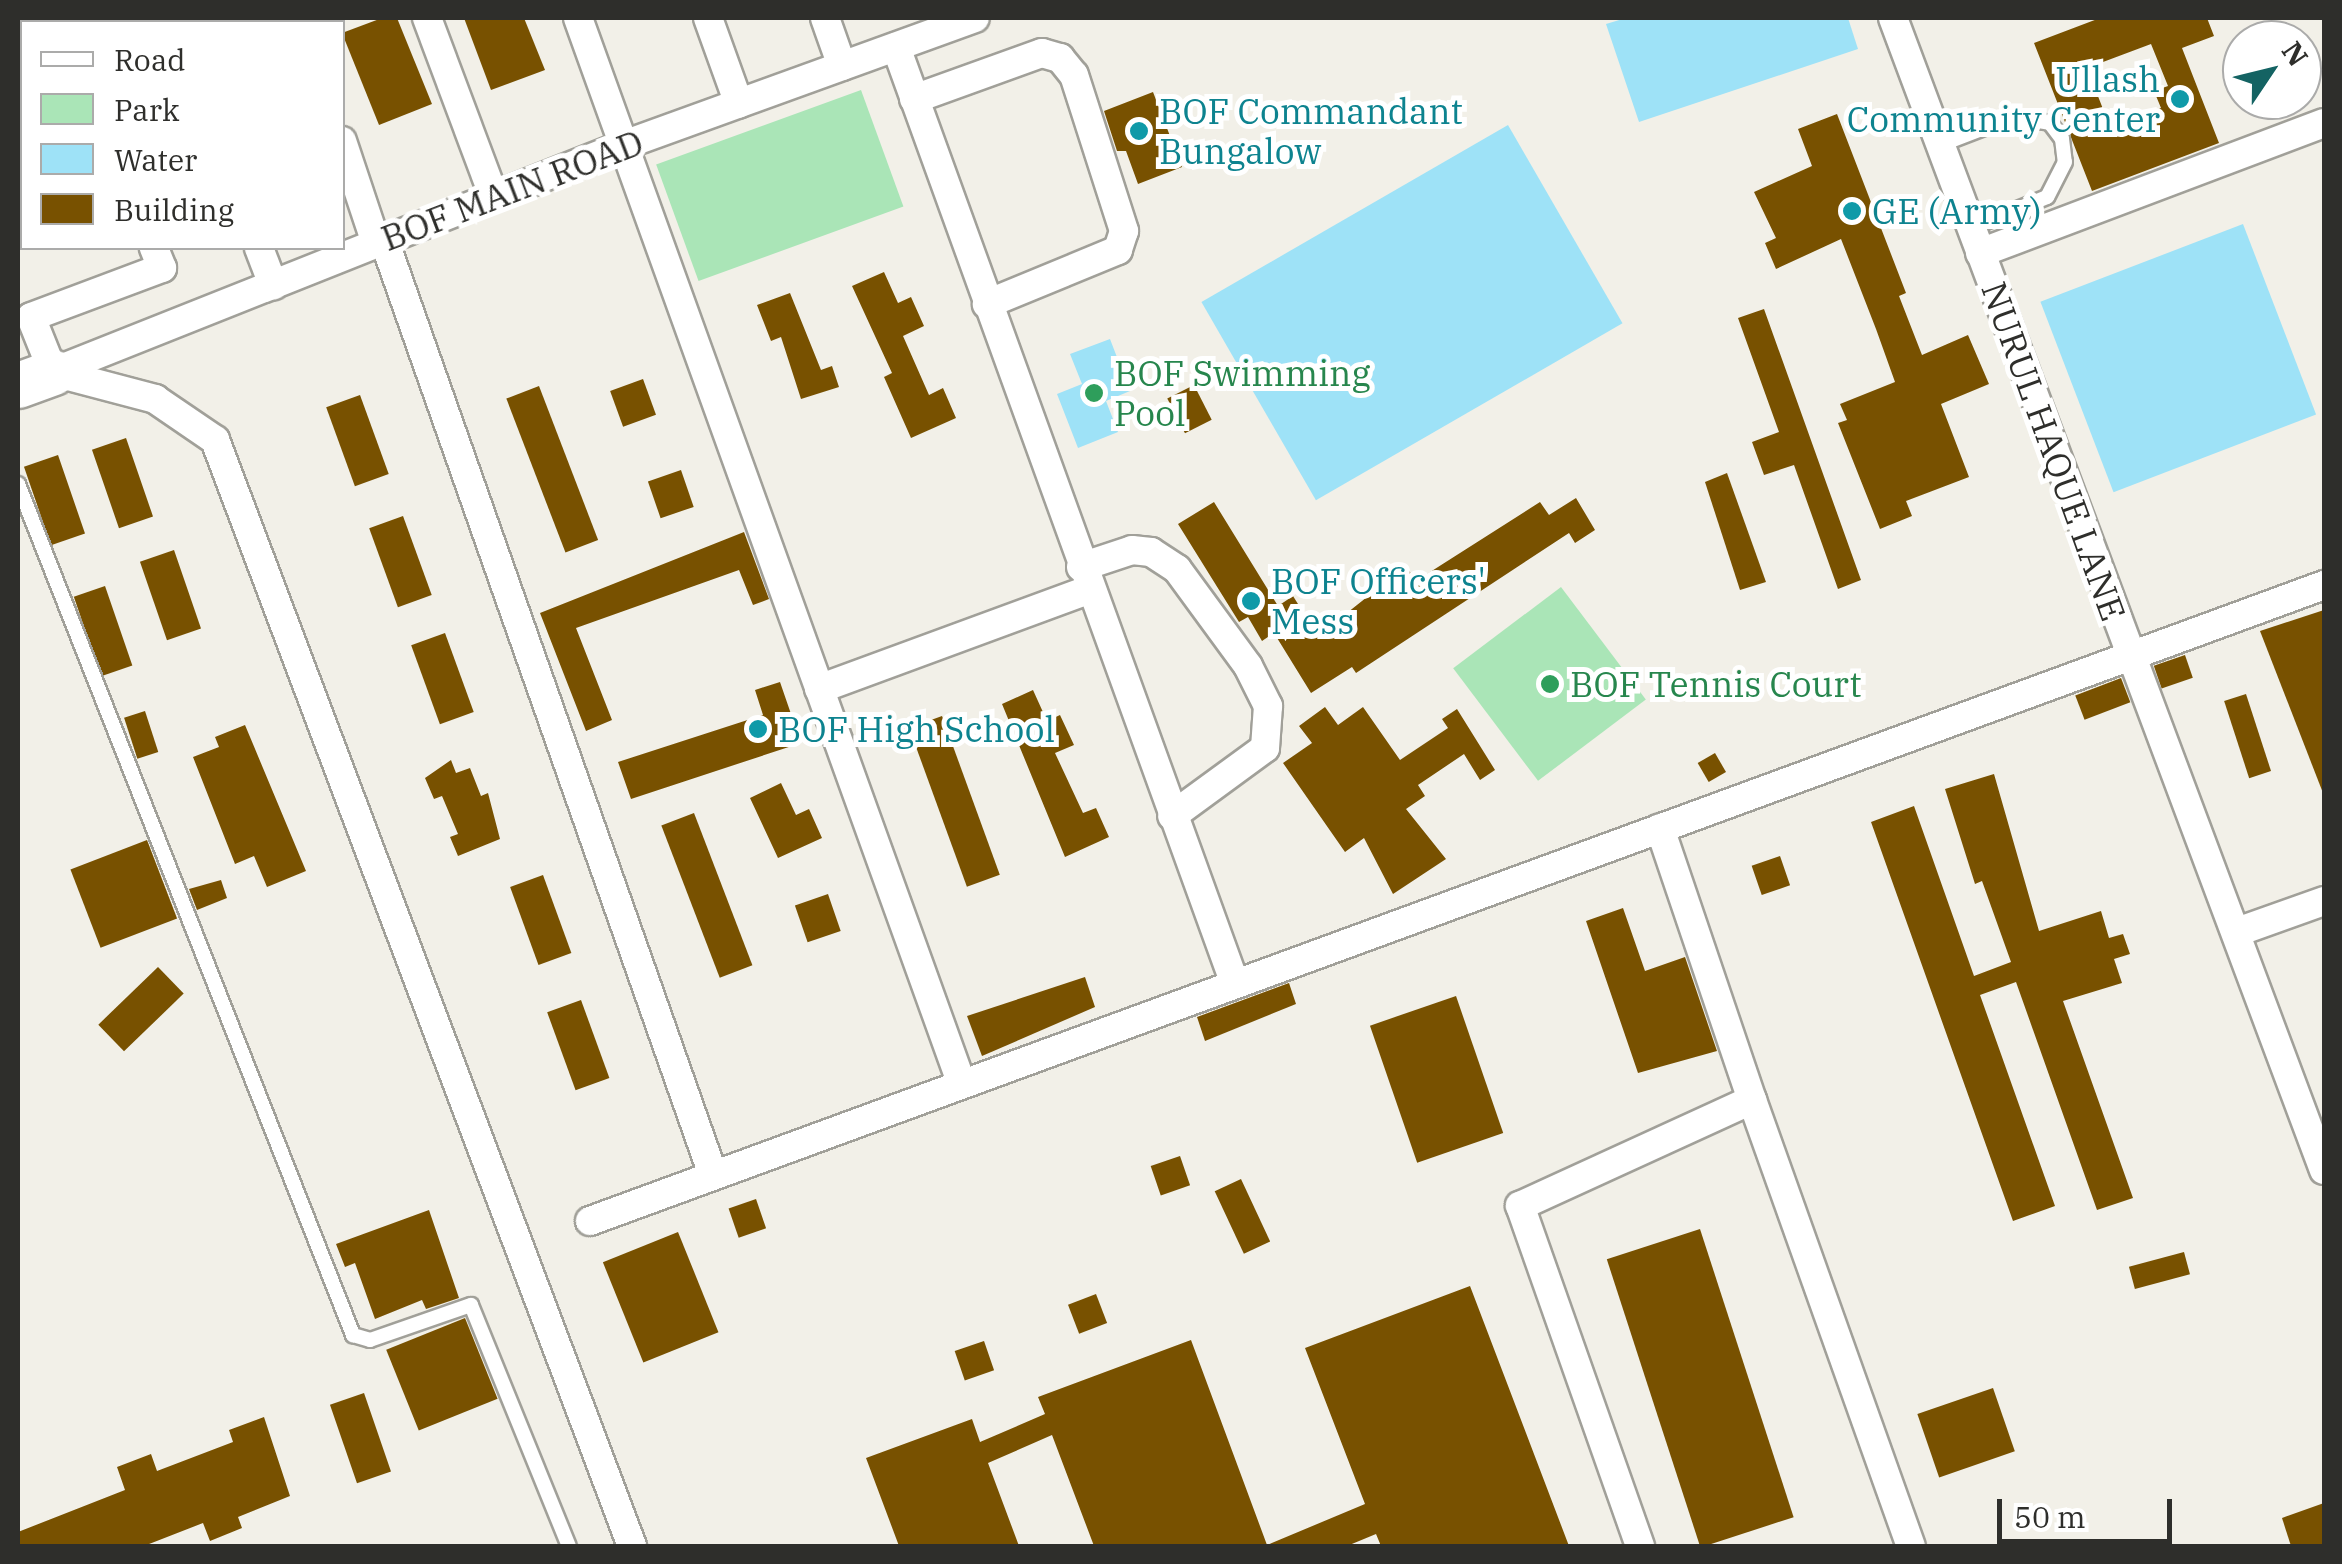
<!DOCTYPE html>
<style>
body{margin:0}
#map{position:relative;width:2342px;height:1564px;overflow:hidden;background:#f2f0e8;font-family:"IBM Plex Serif",serif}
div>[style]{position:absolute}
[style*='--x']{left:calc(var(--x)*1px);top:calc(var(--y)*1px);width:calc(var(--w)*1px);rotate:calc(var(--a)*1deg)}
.green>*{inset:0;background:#aae5b7;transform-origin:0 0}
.water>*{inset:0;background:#9ee2f7;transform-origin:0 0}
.building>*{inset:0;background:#785100;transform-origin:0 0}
.roads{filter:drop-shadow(2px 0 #a1a099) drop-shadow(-2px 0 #a1a099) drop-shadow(0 2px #a1a099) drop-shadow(0 -2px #a1a099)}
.lane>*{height:14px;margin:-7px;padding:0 7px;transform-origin:7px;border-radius:7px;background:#fff}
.street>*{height:28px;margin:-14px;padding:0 14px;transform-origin:14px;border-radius:14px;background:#fff}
.primary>*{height:45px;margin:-22.5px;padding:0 22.5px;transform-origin:22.5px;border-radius:22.5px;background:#fff}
.dots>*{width:28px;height:28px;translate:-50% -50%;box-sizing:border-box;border:5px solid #fff;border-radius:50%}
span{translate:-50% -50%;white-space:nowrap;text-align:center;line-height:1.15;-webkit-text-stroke:10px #fff;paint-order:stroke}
.culture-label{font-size:35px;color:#0d838f}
.right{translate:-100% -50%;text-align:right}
.left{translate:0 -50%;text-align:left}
.street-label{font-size:35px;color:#2e2e2b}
.leisure-label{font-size:35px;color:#27864d}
.frame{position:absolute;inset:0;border:20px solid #2e2e2b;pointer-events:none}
.legend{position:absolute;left:20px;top:20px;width:325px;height:230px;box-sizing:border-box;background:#fff;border:2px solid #ababaa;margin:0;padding:12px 18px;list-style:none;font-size:30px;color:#2e2e2b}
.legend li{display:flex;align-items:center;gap:20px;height:50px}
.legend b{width:50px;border:2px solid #ababaa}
.north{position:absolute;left:2222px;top:20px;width:100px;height:100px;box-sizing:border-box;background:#fff;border:2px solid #ababaa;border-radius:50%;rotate:55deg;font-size:28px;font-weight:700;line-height:40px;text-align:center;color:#2e2e2b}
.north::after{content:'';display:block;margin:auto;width:35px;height:45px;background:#146363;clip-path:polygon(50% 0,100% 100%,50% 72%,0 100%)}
.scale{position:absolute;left:1997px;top:1499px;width:175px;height:45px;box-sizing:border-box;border:5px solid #2e2e2b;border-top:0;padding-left:12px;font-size:30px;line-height:35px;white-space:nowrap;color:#2e2e2b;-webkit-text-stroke:8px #fff;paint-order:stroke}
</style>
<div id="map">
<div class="green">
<i style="left:861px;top:90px;width:124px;height:218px;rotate:70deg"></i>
<i style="left:1561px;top:587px;width:141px;height:135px;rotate:53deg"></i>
</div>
<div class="water">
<i style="clip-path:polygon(1626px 18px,1848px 18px,1858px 49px,1639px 122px,1606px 24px)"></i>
<i style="left:1508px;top:125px;width:229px;height:354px;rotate:60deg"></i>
<i style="left:2243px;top:224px;width:204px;height:217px;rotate:69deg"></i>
<i style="clip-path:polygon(1110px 339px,1130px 391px,1106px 401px,1118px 432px,1078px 448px,1057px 394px,1082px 384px,1070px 354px)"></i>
</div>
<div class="building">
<i style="clip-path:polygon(382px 18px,397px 18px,432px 104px,379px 125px,342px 33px)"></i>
<i style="clip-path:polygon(464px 18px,524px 18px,545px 70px,491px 90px)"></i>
<i style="clip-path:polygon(evenodd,2100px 18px,2207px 18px,2214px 36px,2182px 48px,2219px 143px,2092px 191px,2034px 43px,2100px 18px,2151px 44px,2168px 86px,2154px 91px,2161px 108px,2110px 127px,2087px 68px,2151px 44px)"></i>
<i style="clip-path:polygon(1153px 92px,1182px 167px,1138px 184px,1126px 151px,1117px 151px,1104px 111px)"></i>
<i style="clip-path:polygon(1837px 114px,1906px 293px,1899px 296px,1922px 355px,1968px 335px,1989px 384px,1941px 404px,1969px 477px,1906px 501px,1912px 516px,1880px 529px,1838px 423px,1847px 420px,1840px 404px,1895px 382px,1876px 329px,1841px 239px,1776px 269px,1765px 243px,1776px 238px,1754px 192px,1812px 166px,1798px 129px)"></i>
<i style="clip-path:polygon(884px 272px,898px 303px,911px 297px,924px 326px,903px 336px,929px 395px,943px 388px,956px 418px,911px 438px,884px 377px,892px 373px,852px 286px)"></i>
<i style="clip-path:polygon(790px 293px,821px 370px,832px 366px,839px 387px,801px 399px,781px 337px,771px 341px,757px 305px)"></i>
<i style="clip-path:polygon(1764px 309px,1861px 580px,1838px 589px,1794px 465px,1764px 475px,1752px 442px,1779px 432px,1738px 318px)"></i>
<i style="left:643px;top:379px;width:38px;height:35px;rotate:70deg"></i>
<i style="left:1194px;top:385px;width:39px;height:30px;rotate:63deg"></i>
<i style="left:539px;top:386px;width:165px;height:35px;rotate:69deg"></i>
<i style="left:360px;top:395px;width:84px;height:36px;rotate:70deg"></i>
<i style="left:126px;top:438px;width:83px;height:36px;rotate:71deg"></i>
<i style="left:58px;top:455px;width:83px;height:36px;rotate:71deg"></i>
<i style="left:681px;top:470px;width:39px;height:35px;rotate:71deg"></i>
<i style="clip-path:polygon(1727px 473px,1766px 582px,1740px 590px,1705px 482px)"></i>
<i style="clip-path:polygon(1576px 498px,1595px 530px,1575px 543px,1569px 533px,1356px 673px,1352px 667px,1311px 693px,1274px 633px,1262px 641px,1248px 617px,1239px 622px,1178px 524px,1214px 502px,1278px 606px,1293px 596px,1318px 636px,1406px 566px,1416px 581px,1540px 502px,1549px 515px)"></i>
<i style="left:403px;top:516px;width:84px;height:36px;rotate:70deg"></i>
<i style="clip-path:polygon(744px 532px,769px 599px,753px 605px,739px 570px,576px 628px,612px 720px,586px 731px,540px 613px)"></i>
<i style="left:174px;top:550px;width:83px;height:36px;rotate:71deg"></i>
<i style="left:105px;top:586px;width:84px;height:33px;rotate:71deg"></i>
<i style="clip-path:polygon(2324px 610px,2324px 793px,2323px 793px,2260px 631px)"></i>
<i style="left:445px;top:633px;width:84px;height:36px;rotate:70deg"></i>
<i style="left:2185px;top:655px;width:24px;height:33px;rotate:71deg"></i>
<i style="left:2121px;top:678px;width:26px;height:49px;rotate:69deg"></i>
<i style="clip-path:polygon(780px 682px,801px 743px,631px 799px,618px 762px,763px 715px,755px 690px)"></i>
<i style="clip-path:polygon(1033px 690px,1047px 721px,1060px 715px,1074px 745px,1055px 753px,1083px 813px,1096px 808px,1109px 837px,1065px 857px,1002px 704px)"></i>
<i style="left:2246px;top:694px;width:81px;height:23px;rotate:72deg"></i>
<i style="clip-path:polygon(1325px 707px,1338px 725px,1363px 707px,1400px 760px,1448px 728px,1442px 719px,1457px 709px,1495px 770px,1480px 780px,1464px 754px,1418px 785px,1425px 796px,1406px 809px,1446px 859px,1393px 894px,1364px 838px,1345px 852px,1283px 763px,1312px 743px,1299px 726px)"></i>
<i style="left:145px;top:711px;width:43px;height:22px;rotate:72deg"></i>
<i style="left:942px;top:716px;width:169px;height:35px;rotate:70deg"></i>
<i style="clip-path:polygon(245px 725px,306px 871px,267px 887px,254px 856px,235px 864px,193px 757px,219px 747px,215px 737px)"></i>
<i style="left:1715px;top:753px;width:22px;height:20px;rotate:60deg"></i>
<i style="clip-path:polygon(451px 760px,456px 773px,470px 768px,481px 796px,488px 793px,500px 839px,458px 856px,450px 837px,458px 834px,442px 796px,434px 799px,425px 778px)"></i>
<i style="clip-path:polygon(1994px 774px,2039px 931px,2101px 911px,2109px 938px,2123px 934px,2130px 954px,2114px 959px,2122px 983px,2063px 1001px,2133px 1198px,2097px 1210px,2016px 982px,1980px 995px,2055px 1206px,2013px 1221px,1871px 822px,1914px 806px,1974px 976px,2011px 962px,1982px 881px,1975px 884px,1945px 789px)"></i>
<i style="clip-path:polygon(781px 783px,796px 815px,809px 809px,822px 838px,778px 858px,750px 798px)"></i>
<i style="left:694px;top:813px;width:163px;height:35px;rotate:69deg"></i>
<i style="left:147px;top:840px;width:84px;height:82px;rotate:69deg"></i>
<i style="left:1780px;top:856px;width:31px;height:30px;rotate:71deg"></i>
<i style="left:543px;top:875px;width:83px;height:35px;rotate:70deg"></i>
<i style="clip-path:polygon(221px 880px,227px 898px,197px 910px,189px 889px)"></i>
<i style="left:828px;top:894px;width:39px;height:35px;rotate:71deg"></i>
<i style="clip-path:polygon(1623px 908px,1645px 971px,1685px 957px,1717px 1051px,1638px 1073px,1586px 921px)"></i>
<i style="left:158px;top:967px;width:37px;height:83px;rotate:46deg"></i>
<i style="clip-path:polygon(1085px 977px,1095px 1007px,982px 1056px,967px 1016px)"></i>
<i style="clip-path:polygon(1289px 983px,1296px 1004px,1205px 1041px,1197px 1017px)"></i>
<i style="left:1456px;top:996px;width:145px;height:91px;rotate:71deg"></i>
<i style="left:581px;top:1000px;width:83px;height:36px;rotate:70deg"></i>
<i style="left:1180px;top:1156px;width:31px;height:31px;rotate:71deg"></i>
<i style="left:1241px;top:1179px;width:69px;height:29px;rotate:65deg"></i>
<i style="left:756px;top:1199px;width:31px;height:29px;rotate:71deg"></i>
<i style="clip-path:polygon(429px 1210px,459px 1298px,426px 1309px,422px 1300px,375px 1319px,355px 1263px,345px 1267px,336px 1244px)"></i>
<i style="left:1700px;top:1229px;width:303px;height:98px;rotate:72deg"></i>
<i style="left:678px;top:1232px;width:108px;height:81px;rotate:68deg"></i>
<i style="left:2184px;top:1252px;width:23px;height:57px;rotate:75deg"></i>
<i style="clip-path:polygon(1470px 1286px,1569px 1546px,1381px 1546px,1376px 1534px,1347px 1546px,1094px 1546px,1052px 1435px,988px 1463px,1019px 1546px,899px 1546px,866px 1458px,972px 1419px,980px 1442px,1045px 1414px,1038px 1397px,1191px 1340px,1267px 1545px,1365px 1504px,1305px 1348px)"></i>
<i style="left:1096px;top:1294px;width:31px;height:30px;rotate:69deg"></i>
<i style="left:465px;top:1318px;width:87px;height:85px;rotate:68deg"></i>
<i style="left:984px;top:1341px;width:31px;height:31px;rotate:71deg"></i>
<i style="left:1993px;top:1388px;width:67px;height:80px;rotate:71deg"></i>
<i style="left:364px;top:1393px;width:83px;height:36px;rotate:71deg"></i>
<i style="clip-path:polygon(264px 1417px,290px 1496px,238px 1517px,242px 1528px,210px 1541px,203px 1523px,144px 1546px,18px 1546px,18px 1532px,125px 1490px,117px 1467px,151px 1454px,157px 1471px,233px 1442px,229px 1430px)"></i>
<i style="clip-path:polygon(2324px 1503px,2324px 1546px,2291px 1546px,2282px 1518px)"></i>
</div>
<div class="roads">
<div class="lane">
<i style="--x:1940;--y:145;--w:78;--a:-21"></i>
<i style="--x:2013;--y:117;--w:37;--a:9"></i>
<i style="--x:2050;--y:123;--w:20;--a:53"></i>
<i style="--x:2062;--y:139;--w:23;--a:83"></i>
<i style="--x:2065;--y:162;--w:39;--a:117"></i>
<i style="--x:2047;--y:197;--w:82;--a:157.8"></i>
<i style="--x:18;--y:484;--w:915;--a:68.51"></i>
<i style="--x:353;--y:1335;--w:18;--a:16"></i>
<i style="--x:370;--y:1340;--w:107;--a:-19.1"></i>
<i style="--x:471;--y:1305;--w:260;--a:67.9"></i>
</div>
<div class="street">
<i style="--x:70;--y:18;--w:4;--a:63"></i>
<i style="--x:178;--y:18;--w:4;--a:63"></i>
<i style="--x:302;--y:18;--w:4;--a:76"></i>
<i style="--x:427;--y:18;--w:191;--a:69.5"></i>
<i style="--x:578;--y:18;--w:1131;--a:70.2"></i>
<i style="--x:708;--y:18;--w:91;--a:70.2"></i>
<i style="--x:825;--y:18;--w:51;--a:70.5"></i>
<i style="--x:1893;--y:18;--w:1230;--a:69.49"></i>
<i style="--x:896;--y:47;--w:993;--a:70.11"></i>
<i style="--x:914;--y:99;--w:136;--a:-19.8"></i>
<i style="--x:1042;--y:53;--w:19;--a:16"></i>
<i style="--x:1060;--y:58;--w:22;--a:51"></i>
<i style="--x:1074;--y:75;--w:164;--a:72.2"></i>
<i style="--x:1124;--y:231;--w:20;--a:108"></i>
<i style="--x:1118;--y:250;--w:142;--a:157.6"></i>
<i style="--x:342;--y:141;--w:108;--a:71.6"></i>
<i style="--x:384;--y:240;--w:988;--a:70.61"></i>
<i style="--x:259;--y:248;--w:40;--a:69"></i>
<i style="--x:1980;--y:253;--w:368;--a:-20.7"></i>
<i style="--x:53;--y:372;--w:106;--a:14.8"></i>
<i style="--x:155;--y:399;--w:73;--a:34.3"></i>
<i style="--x:215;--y:440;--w:1182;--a:69.34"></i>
<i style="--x:53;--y:372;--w:614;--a:-21.68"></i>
<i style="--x:624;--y:145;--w:373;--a:-19.9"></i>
<i style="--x:53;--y:372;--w:59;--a:-111.8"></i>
<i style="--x:31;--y:317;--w:140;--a:-20.5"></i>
<i style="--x:162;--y:268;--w:22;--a:-112"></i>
<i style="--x:1081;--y:567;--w:54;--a:-18.4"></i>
<i style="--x:1132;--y:550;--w:19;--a:6"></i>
<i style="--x:1151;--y:552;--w:31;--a:33"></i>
<i style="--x:1177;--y:569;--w:120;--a:53.8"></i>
<i style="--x:1248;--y:666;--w:45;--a:63.4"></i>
<i style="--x:1268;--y:706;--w:42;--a:94.1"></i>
<i style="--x:1265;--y:748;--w:115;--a:143.8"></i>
<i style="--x:819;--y:689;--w:287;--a:-20.2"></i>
<i style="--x:2237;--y:932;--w:92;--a:-19.6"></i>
<i style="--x:1752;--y:1100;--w:473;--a:70.4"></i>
<i style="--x:590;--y:1221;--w:1847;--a:-20.14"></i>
<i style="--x:1640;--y:1546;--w:361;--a:-109.4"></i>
<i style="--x:1520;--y:1206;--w:255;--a:-24.6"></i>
<i style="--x:1752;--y:1100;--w:287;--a:-108.7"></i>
</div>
<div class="primary">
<i style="--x:18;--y:385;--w:37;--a:-20"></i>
</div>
</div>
<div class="dots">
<i style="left:2180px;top:99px;background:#0f9aa8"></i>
<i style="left:1139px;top:131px;background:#0f9aa8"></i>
<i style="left:1852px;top:211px;background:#0f9aa8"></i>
<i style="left:1094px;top:393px;background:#2e9e5b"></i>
<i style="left:1251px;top:601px;background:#0f9aa8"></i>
<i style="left:1550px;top:684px;background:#2e9e5b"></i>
<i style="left:758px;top:729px;background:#0f9aa8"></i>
</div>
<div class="culture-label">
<span class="right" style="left:2160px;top:99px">Ullash<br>Community Center</span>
<span class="left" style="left:1159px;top:131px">BOF Commandant<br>Bungalow</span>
<span class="left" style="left:1872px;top:211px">GE (Army)</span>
<span class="left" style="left:1271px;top:601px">BOF Officers'<br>Mess</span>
<span class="left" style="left:778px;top:729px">BOF High School</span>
</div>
<div class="street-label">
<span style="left:512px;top:190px;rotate:-21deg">BOF MAIN ROAD</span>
<span style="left:2054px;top:451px;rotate:70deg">NURUL HAQUE LANE</span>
</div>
<div class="leisure-label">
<span class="left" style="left:1114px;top:393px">BOF Swimming<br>Pool</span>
<span class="left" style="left:1570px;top:684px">BOF Tennis Court</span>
</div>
<div class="frame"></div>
<ul class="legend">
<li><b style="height:12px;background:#fff"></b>Road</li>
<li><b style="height:28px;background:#aae5b7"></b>Park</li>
<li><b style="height:28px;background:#9ee2f7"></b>Water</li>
<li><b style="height:28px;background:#785100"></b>Building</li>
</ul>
<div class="north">N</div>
<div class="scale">50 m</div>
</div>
